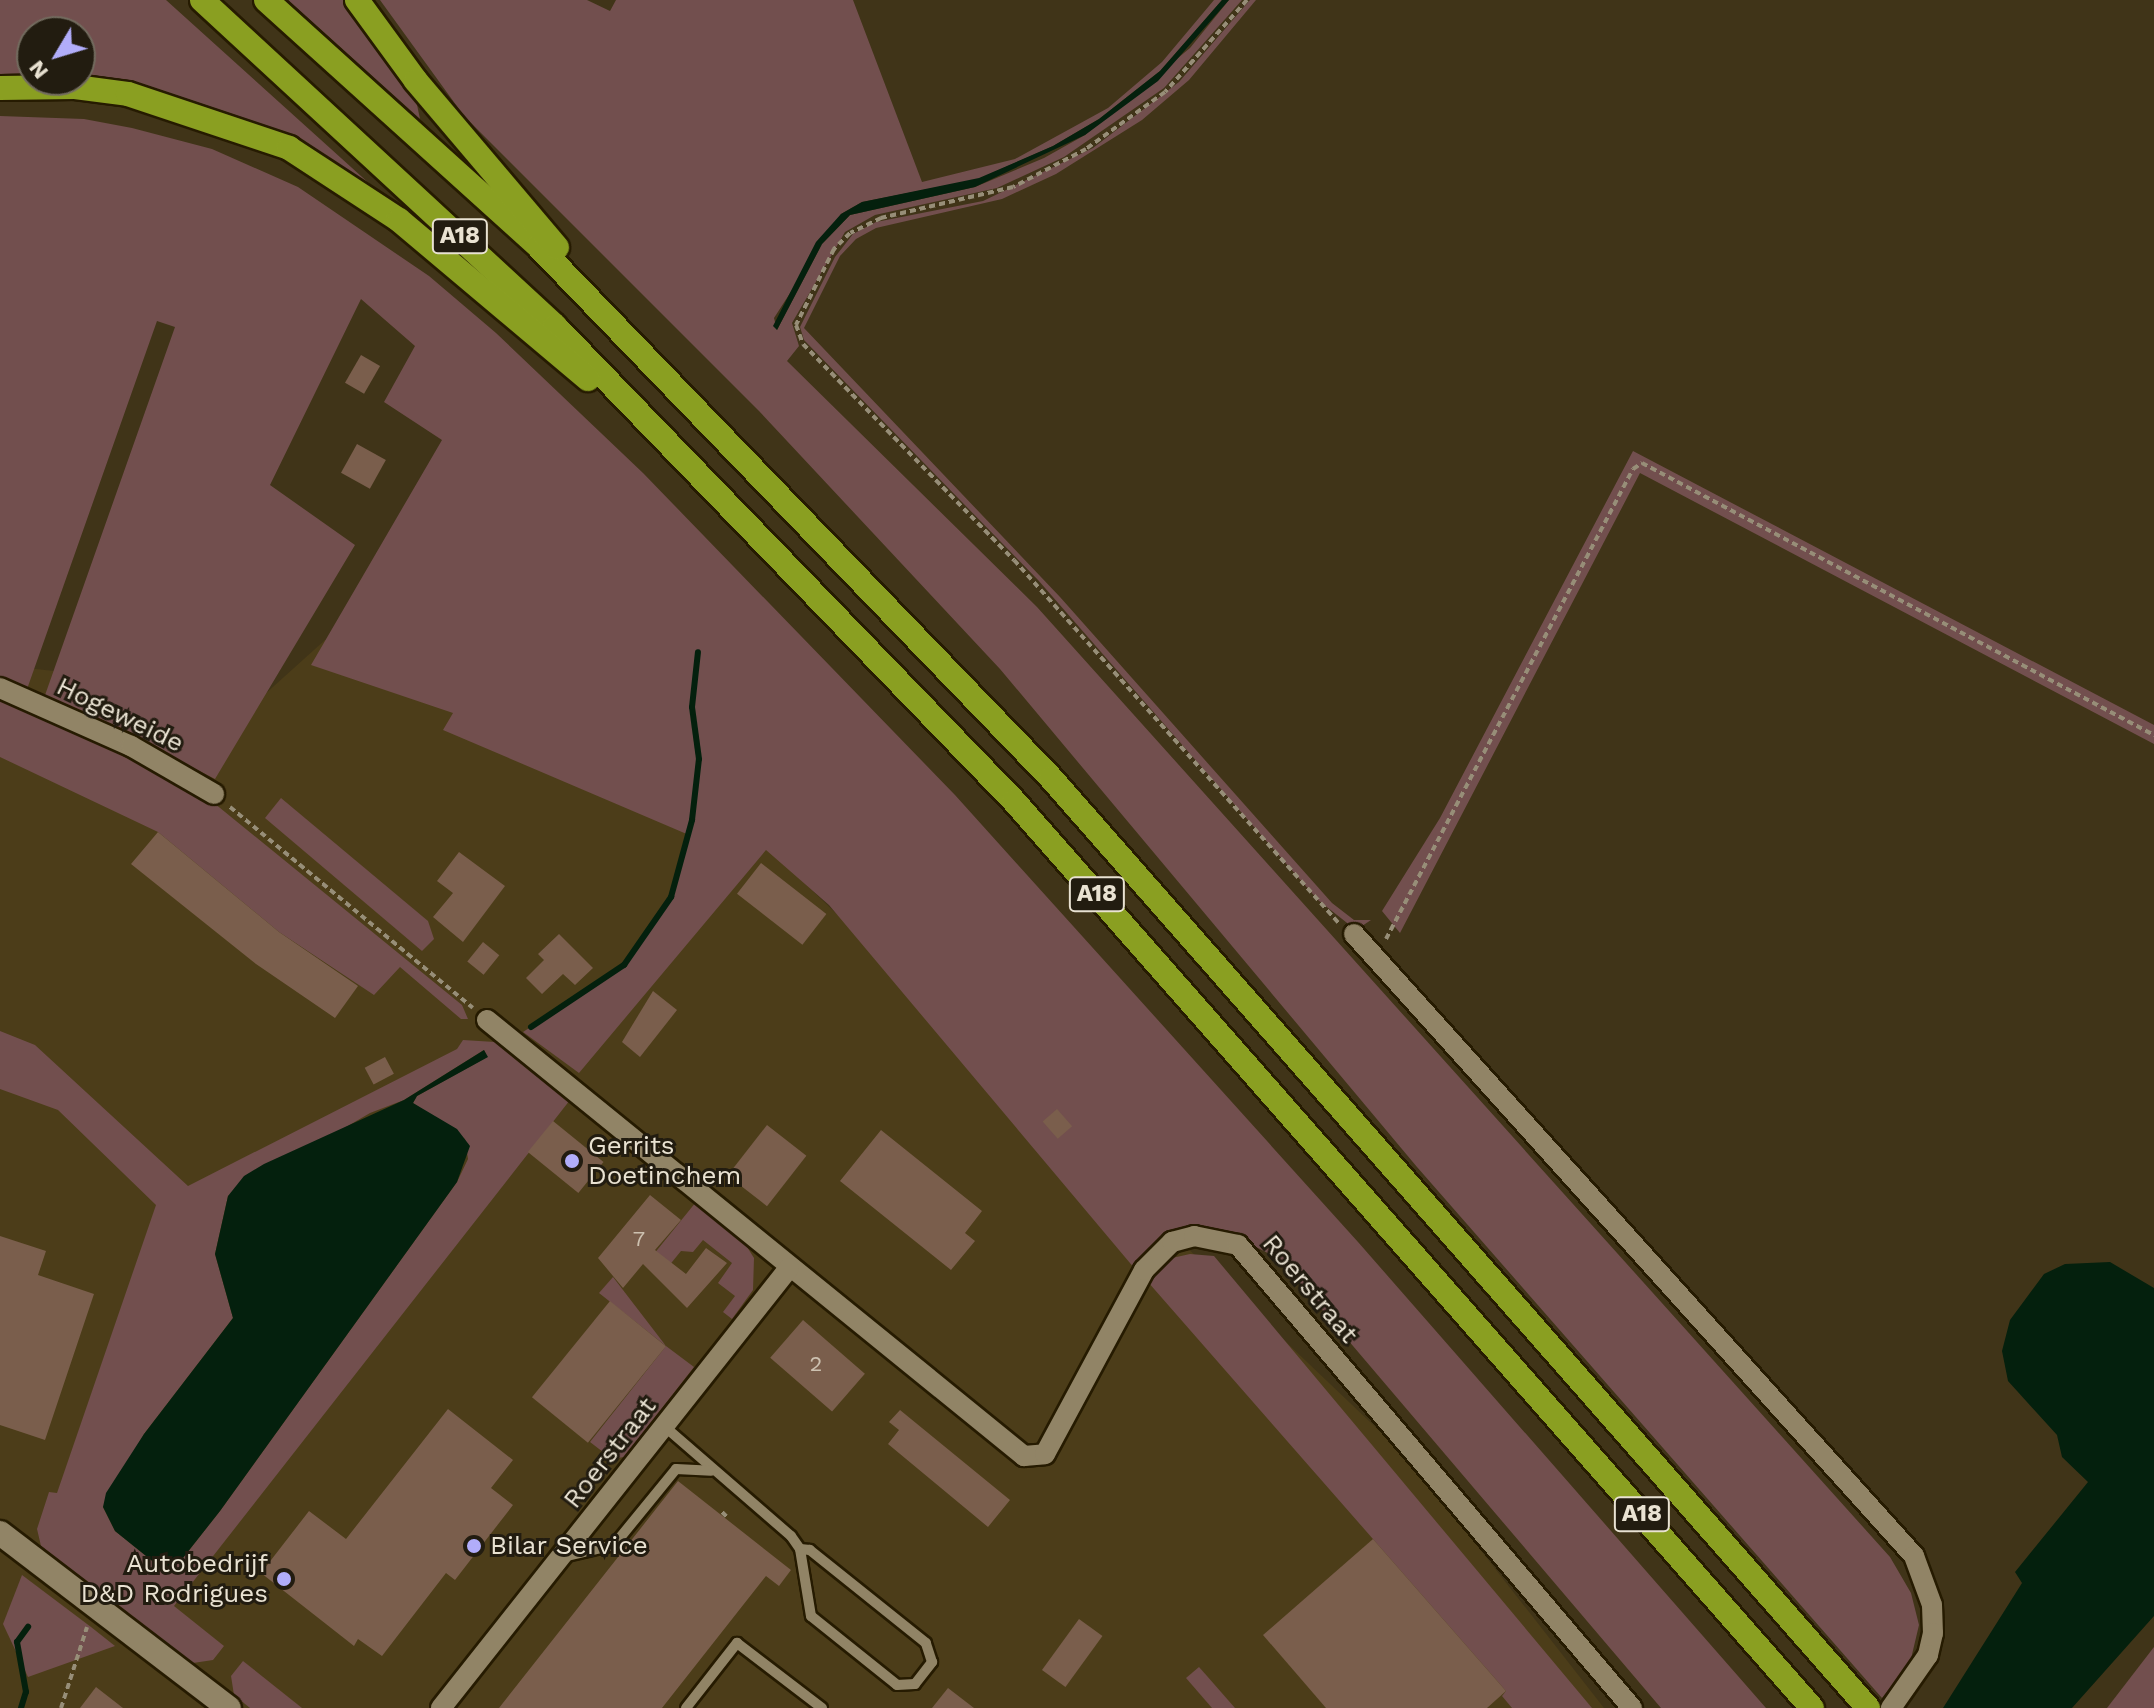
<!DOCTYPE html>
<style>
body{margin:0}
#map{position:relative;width:2154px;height:1708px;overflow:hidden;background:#403418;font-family:"Work Sans",sans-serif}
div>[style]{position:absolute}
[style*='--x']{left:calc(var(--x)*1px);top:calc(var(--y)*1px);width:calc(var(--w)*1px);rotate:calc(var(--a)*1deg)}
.built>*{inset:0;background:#4c3d19}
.green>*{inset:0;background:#724f4e}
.water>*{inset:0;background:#04200d}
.stream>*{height:6px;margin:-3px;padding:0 3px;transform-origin:3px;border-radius:3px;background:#04200d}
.building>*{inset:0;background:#7a5e4c;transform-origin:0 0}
.path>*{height:4px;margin-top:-2px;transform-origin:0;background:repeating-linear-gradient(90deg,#978e78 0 6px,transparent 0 10px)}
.roads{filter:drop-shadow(2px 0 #261b01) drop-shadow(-2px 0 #261b01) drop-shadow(0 2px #261b01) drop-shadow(0 -2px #261b01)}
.lane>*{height:10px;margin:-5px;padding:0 5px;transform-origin:5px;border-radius:5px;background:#918466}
.street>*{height:20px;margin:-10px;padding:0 10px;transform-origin:10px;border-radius:10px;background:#918466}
.secondary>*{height:24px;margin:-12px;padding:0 12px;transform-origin:12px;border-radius:12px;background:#918466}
.highway>*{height:24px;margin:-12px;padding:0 12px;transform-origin:12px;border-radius:12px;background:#8a9f21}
.dots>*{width:22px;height:22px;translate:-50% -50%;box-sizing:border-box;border:4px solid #221c10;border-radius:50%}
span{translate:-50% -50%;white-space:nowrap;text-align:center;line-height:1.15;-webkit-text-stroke:6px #221c10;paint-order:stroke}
.number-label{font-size:22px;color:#cdc1b0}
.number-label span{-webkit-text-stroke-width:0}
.shield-label span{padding:2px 6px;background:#221c10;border:2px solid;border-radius:6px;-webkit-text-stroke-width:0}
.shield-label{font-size:24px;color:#e9e2d2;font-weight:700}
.street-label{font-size:26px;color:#e9e2d2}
.poi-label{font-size:26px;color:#e9e2d2}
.left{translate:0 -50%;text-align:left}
.right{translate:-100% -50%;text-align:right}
.north{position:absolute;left:16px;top:16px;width:80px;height:80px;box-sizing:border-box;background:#221c10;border:2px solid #726b5e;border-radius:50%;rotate:232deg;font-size:22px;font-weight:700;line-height:32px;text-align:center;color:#e9e2d2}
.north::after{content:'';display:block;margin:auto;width:28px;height:36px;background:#b1adfa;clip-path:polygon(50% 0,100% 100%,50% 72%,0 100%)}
</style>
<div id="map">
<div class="built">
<i style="clip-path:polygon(325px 640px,735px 817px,1411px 1461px,1604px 1708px,0 1708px,0 665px,54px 671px,212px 742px)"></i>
</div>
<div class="green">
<i style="clip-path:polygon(0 0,166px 0,382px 195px,296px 142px,206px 106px,80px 80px,80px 32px,32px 32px,32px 79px,0 79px)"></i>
<i style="clip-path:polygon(288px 0,347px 0,416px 100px,420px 119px)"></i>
<i style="clip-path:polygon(380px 0,587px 0,610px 11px,616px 0,853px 0,922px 182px,1015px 159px,1108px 108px,1162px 62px,1214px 0,1222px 0,1160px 71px,1099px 119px,1053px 146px,979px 179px,862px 202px,841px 214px,774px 318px,777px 330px,822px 244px,850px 215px,975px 187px,1044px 158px,1085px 135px,1190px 48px,1229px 0,1242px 0,1164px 88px,1064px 157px,997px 188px,875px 215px,845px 232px,792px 323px,799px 346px,787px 361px,1037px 607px,1890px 1557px,1911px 1593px,1919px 1625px,1910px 1663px,1882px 1698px,1417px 1167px,1000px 669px,759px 411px,464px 116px)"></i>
<i style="clip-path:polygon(1250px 0,1256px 0,1189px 80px,1142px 120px,1056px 174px,1002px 199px,876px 228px,856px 239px,840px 256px,804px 328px,1060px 597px,1332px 903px,1354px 920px,1371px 920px,1356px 930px,1318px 900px,1038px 580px,804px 340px,800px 327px,835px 257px,853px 234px,876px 222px,983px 201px,1093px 148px,1179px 82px)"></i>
<i style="clip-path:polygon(0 116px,84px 119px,132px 128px,212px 149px,298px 187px,429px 276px,496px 333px,643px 473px,955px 795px,1358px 1242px,1766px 1708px,1661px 1708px,1279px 1259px,1229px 1233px,1196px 1231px,1170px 1238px,1135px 1269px,829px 905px,766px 850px,579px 1073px,523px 1032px,624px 965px,671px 897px,689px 835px,443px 730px,453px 713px,311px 665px,442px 440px,384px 402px,415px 346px,361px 299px,270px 485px,355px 545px,215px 779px,102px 721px,44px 698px,175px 327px,157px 321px,26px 692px,0 683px)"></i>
<i style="clip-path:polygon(1633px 451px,2154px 725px,2154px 744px,1640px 473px,1400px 933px,1382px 911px,1440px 818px)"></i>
<i style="clip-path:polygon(0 694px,106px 741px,198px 790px,462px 1005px,468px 1019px,461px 1019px,400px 967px,374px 995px,279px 932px,158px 832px,0 757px)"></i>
<i style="clip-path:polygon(281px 798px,428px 921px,434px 939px,422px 951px,265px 818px)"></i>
<i style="clip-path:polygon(evenodd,0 1031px,35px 1045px,188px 1186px,457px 1049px,463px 1040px,495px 1042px,570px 1100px,174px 1606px,224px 1646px,213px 1660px,193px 1663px,41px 1546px,37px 1529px,49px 1492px,57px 1493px,156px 1205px,58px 1110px,0 1089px,0 1031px,484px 1050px,487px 1057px,417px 1096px,413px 1103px,465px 1139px,468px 1159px,457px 1182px,220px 1511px,179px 1563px,161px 1568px,115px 1531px,103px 1507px,144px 1434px,233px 1318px,215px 1254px,228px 1196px,370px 1113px,404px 1100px,484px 1050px)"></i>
<i style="clip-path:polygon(696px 1202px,744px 1242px,754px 1258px,753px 1290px,732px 1319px,723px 1312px,735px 1296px,718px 1283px,732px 1263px,703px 1240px,693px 1252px,681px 1251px,659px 1278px,645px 1265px)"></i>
<i style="clip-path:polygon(1190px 1254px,1214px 1256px,1592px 1708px,1512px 1708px,1502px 1696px,1506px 1691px,1148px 1282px,1172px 1258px)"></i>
<i style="clip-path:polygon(613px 1277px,666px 1346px,694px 1367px,624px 1457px,612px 1459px,590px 1442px,666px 1346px,599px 1293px)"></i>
<i style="clip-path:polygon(22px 1575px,91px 1627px,115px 1646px,28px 1677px,3px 1624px)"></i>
<i style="clip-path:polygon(2154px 1647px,2154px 1708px,2107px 1708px)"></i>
<i style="clip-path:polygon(243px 1661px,302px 1708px,250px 1708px,234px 1695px,231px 1676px)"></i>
<i style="clip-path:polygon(1199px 1667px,1207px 1676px,1235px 1708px,1212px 1708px,1186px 1678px)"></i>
</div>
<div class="water">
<i style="clip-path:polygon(1222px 0,1229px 0,1158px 81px,1085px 135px,975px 187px,850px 215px,822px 244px,777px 330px,773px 326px,816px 242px,841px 214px,862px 202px,979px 178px,1053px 146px,1099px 119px,1160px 71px)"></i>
<i style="clip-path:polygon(484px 1050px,488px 1057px,417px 1096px,413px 1103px,457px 1129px,470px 1146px,457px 1182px,220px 1511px,179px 1563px,161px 1568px,115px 1531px,103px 1507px,106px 1493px,144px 1434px,233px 1318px,215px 1254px,228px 1196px,244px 1176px,264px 1164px,404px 1100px)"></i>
<i style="clip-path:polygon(2110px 1262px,2154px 1288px,2154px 1616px,2072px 1708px,1943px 1708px,2022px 1583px,2015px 1572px,2088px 1482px,2062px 1457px,2057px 1435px,2008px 1381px,2002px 1351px,2010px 1320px,2044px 1274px,2065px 1264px)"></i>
</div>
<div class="stream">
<i style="--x:531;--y:1027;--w:112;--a:-33.7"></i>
<i style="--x:624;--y:965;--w:83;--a:-55.3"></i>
<i style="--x:671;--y:897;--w:80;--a:-74.7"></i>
<i style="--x:692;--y:820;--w:61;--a:-83.5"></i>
<i style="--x:699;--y:759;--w:52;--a:-97.7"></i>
<i style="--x:692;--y:707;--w:55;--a:-83.8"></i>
<i style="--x:21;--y:1708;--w:17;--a:-73"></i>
<i style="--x:26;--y:1692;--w:51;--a:-100.2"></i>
<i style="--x:17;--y:1642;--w:19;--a:-54"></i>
</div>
<div class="building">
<i style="left:361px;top:355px;width:22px;height:32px;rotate:30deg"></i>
<i style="left:357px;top:444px;width:33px;height:33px;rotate:29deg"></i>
<i style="clip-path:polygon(158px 832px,279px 932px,358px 986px,335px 1018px,256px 964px,131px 864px)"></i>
<i style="clip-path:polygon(459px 852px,505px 886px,463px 942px,433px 917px,453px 893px,437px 881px)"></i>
<i style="left:761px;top:863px;width:83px;height:39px;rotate:38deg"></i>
<i style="clip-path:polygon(559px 934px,593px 968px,575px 985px,563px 974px,542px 994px,526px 978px,544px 960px,538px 954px)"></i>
<i style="left:483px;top:942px;width:21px;height:25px;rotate:39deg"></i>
<i style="clip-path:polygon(653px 991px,677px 1010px,640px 1057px,622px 1042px)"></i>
<i style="left:385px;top:1057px;width:19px;height:23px;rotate:62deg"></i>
<i style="left:1057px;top:1109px;width:23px;height:19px;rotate:49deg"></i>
<i style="left:553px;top:1121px;width:65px;height:40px;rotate:39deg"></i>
<i style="left:767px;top:1125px;width:50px;height:64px;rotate:38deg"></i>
<i style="clip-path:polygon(881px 1130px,982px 1211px,965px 1233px,975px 1241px,951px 1270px,840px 1181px)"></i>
<i style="clip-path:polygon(650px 1195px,681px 1220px,655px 1250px,686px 1274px,706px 1248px,727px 1263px,687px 1308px,643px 1264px,623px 1288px,598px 1258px)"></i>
<i style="clip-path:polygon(0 1236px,46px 1251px,38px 1275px,94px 1294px,45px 1440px,0 1425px)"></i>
<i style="left:610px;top:1301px;width:72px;height:124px;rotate:39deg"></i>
<i style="left:803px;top:1320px;width:82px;height:50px;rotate:41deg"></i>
<i style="clip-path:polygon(448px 1409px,513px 1460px,491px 1488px,513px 1505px,455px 1580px,446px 1573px,382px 1656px,358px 1639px,354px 1646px,261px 1573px,309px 1511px,346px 1539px)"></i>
<i style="clip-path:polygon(900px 1410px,1010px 1500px,988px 1527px,888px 1444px,899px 1430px,889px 1422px)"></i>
<i style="clip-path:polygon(678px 1481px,791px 1570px,779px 1586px,766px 1576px,662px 1708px,499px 1708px)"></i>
<i style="clip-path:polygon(1373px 1539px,1506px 1691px,1487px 1708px,1326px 1708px,1263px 1635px)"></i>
<i style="left:1079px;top:1619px;width:29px;height:63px;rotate:36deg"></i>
<i style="clip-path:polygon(96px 1687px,123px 1708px,80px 1708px)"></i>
<i style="clip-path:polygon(948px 1688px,974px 1708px,932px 1708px)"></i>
</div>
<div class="path">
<i style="--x:1247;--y:0;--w:123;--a:131.7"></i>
<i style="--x:1165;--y:92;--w:97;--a:144.2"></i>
<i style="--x:1086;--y:149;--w:82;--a:152.5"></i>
<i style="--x:1013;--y:187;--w:136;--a:166.8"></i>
<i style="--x:881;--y:218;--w:34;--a:154"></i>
<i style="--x:850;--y:233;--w:23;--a:135"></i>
<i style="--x:834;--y:249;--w:85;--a:116.6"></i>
<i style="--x:796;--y:325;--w:20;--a:70"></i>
<i style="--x:803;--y:344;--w:302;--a:45.7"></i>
<i style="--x:1014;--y:560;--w:489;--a:48.2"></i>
<i style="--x:230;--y:807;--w:315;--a:39.6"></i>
<i style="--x:1386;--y:939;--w:531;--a:-62.28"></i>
<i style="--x:1633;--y:469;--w:11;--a:-34"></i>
<i style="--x:1642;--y:463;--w:580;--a:27.98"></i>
<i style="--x:722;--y:1512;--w:7;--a:45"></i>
<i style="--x:61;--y:1708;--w:85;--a:-72.2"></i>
</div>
<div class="roads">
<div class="lane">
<i style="--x:664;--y:1426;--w:168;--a:40.9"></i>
<i style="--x:791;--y:1536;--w:16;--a:55"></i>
<i style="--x:800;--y:1549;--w:68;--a:80.7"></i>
<i style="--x:811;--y:1616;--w:110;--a:38.7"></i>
<i style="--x:897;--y:1685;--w:18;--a:-3"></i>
<i style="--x:915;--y:1684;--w:28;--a:-52"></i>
<i style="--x:932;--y:1662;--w:20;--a:-108"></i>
<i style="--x:926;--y:1643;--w:149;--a:-141.3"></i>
<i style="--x:810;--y:1550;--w:10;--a:-174"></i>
<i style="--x:563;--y:1557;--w:52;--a:-13.2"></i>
<i style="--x:614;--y:1545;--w:98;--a:-50.8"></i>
<i style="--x:676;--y:1469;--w:35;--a:3"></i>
<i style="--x:686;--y:1708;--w:83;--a:-51.9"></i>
<i style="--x:737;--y:1643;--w:107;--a:37.4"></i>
</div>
<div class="street">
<i style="--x:0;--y:688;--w:143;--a:23.9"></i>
<i style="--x:131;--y:746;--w:96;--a:30"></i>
<i style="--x:1354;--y:934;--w:837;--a:48"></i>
<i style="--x:1914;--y:1556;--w:52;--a:69.8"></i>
<i style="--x:1932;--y:1605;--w:28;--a:88"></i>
<i style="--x:1933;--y:1633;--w:23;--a:103"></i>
<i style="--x:1928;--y:1655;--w:65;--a:124.9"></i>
<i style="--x:487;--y:1020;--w:692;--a:39.07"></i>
<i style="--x:1024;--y:1456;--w:21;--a:-5"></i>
<i style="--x:1045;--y:1454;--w:209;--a:-61.7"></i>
<i style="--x:1144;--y:1270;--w:40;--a:-45"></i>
<i style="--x:1172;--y:1242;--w:23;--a:-15"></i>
<i style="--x:1194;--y:1236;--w:45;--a:11.6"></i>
<i style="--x:1238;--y:1245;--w:608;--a:49.6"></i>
<i style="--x:441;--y:1708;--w:561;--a:-51.66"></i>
</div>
<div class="secondary">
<i style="--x:0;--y:1533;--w:288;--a:37.4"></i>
</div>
<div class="highway">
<i style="--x:202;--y:0;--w:481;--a:42.7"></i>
<i style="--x:555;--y:326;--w:661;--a:45.98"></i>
<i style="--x:1014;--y:801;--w:1208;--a:48.66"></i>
<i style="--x:266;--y:0;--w:367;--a:42.1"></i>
<i style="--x:538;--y:246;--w:739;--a:46.04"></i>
<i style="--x:1051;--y:778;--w:1238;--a:48.7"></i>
<i style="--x:357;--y:0;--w:100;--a:53.9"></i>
<i style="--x:416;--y:81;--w:218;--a:49.7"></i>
<i style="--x:0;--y:88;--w:75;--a:-0.8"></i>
<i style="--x:75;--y:87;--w:53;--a:7.5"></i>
<i style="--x:128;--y:94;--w:170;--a:18.5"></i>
<i style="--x:289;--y:148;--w:131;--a:33.2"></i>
<i style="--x:399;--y:220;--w:247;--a:40.1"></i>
</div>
</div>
<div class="dots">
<i style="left:572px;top:1161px;background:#b1adfa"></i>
<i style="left:474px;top:1546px;background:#b1adfa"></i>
<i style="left:284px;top:1579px;background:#b1adfa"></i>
</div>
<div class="number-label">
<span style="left:639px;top:1239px">7</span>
<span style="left:816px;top:1364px">2</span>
</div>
<div class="shield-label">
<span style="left:460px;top:236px">A18</span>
<span style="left:1097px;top:894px">A18</span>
<span style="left:1642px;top:1514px">A18</span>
</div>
<div class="street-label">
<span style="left:120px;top:715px;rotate:26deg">Hogeweide</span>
<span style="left:1310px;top:1289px;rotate:50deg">Roerstraat</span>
<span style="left:610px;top:1453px;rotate:-52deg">Roerstraat</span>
</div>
<div class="poi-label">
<span class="left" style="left:588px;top:1161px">Gerrits<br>Doetinchem</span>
<span class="left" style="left:490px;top:1546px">Bilar Service</span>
<span class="right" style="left:268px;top:1579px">Autobedrijf<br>D&amp;D Rodrigues</span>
</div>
<div class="north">N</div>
</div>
